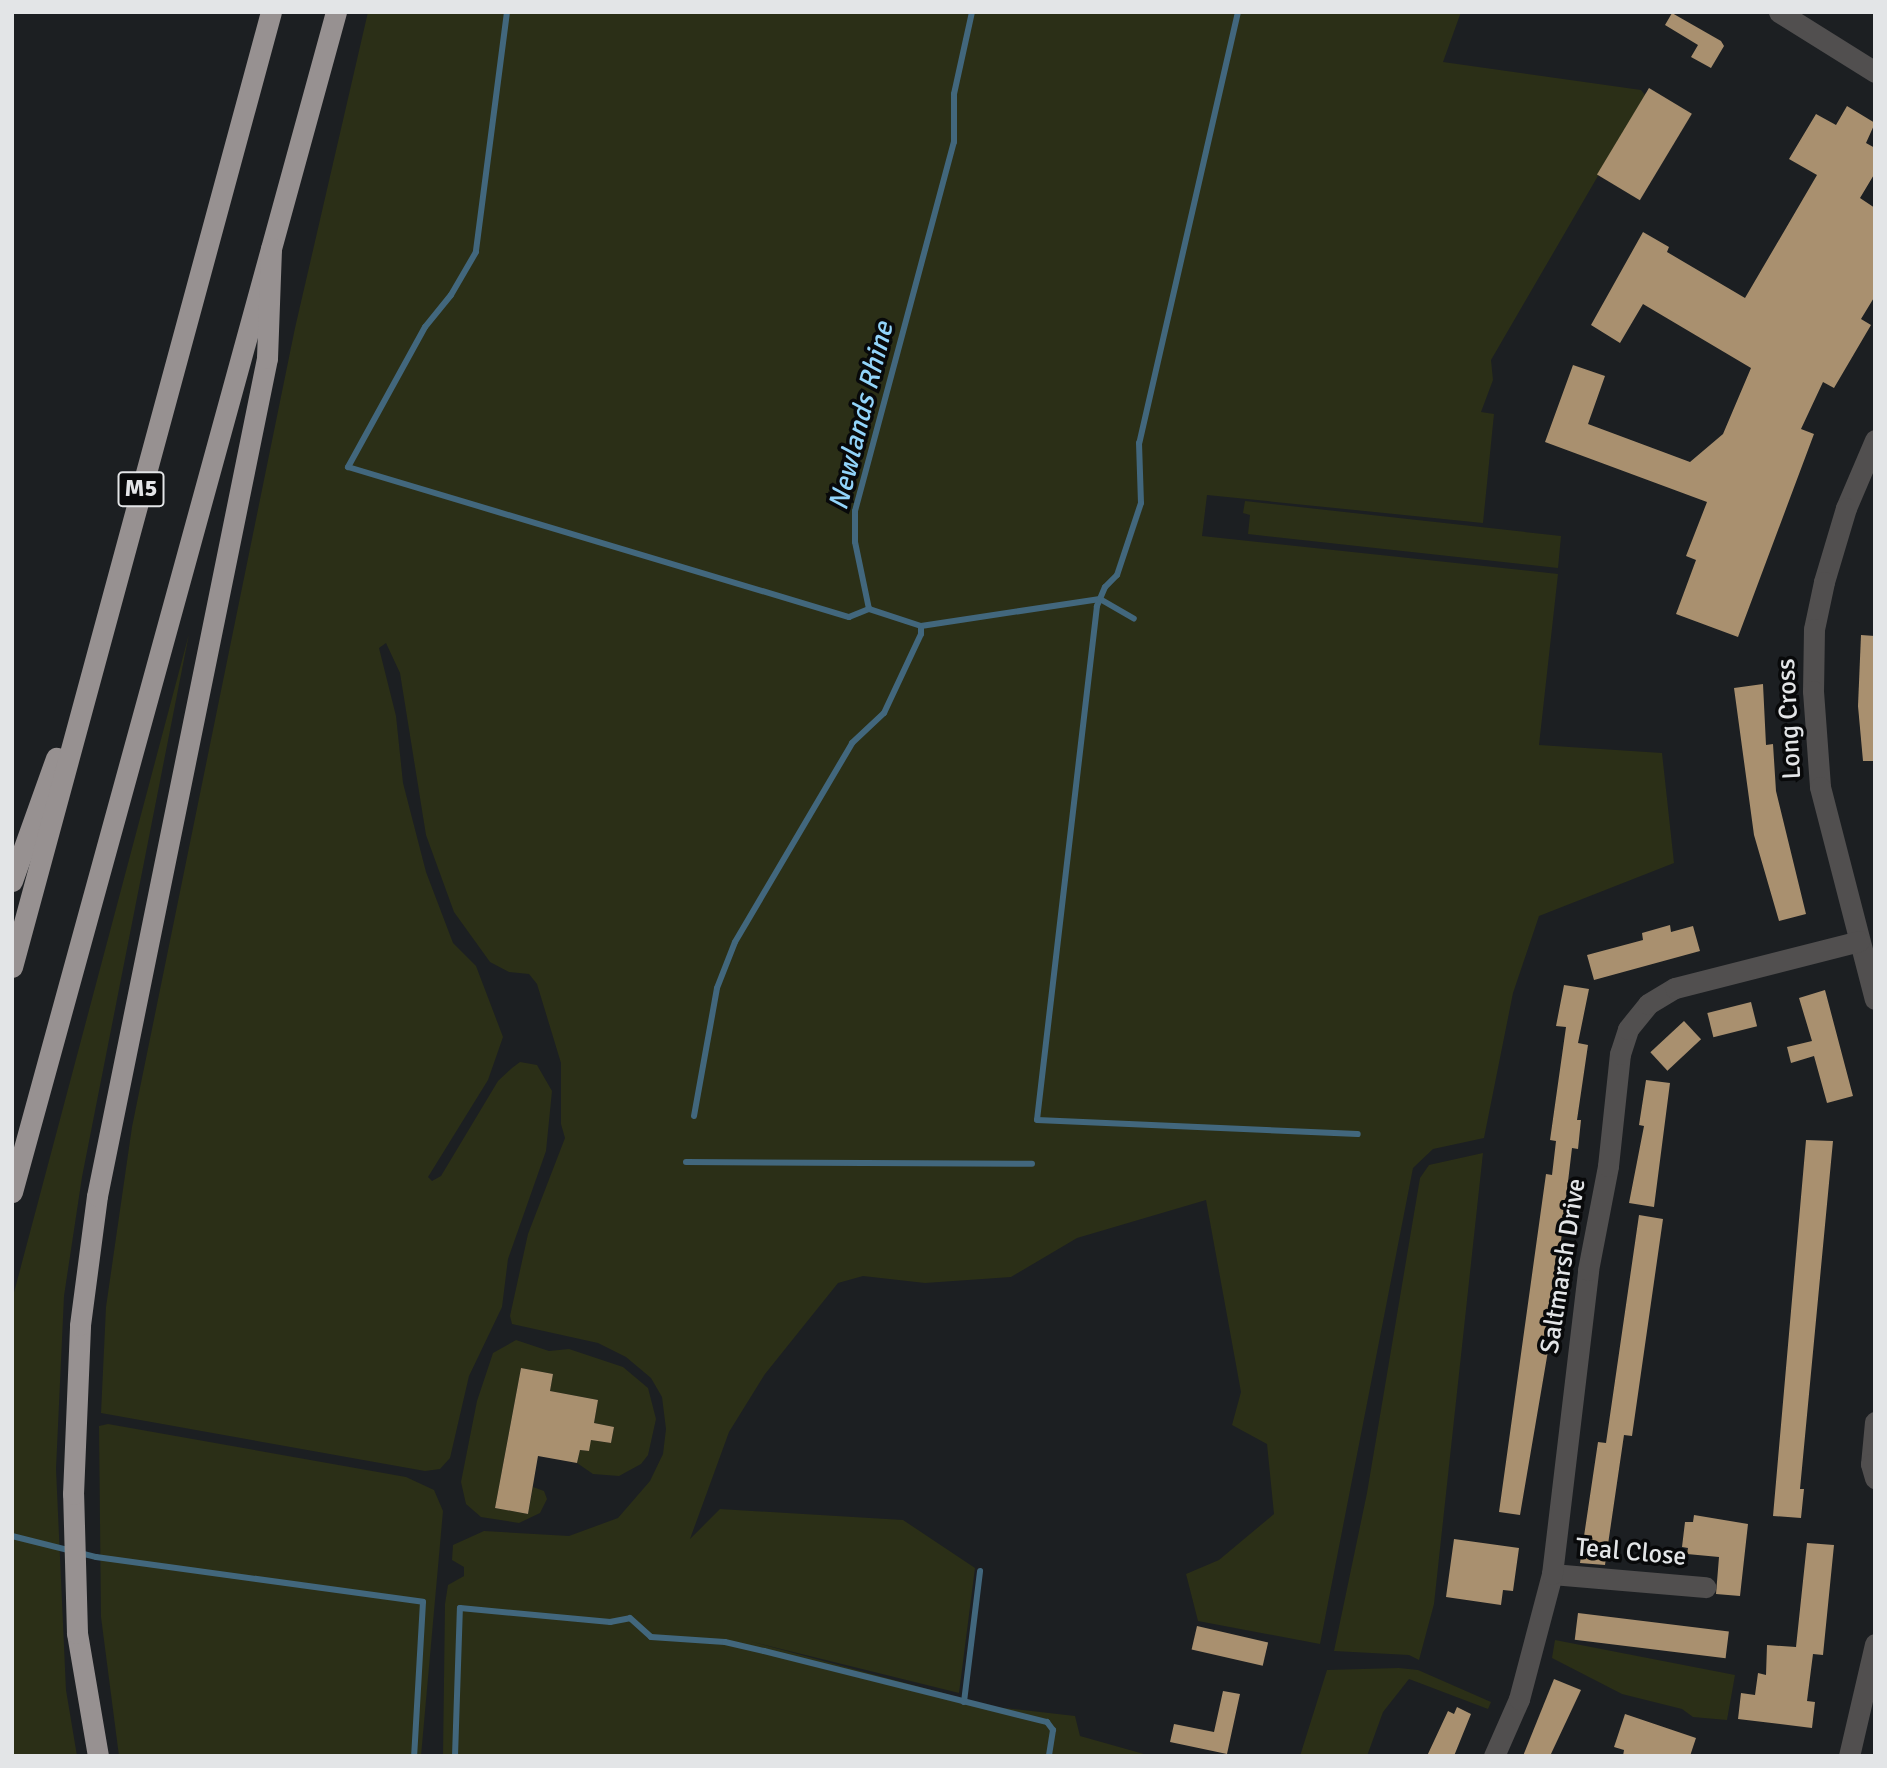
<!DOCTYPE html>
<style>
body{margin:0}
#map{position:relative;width:1887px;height:1768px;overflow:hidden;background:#1c1f22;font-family:Signika,sans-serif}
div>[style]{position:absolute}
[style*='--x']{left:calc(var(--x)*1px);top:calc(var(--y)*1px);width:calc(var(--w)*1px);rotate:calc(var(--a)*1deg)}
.green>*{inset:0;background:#2b2f17}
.stream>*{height:6px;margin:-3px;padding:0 3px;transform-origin:3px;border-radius:3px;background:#42677d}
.building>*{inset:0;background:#a9906f;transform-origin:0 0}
.minor>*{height:21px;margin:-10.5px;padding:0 10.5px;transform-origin:10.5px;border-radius:10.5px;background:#514f4f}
.highway>*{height:21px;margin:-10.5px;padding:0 10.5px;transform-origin:10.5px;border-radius:10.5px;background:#979191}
span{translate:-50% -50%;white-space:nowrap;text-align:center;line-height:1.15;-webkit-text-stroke:7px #08090a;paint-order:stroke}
.shield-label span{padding:2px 5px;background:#08090a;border:2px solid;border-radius:5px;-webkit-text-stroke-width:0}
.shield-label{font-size:24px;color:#e3e5e7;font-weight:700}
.street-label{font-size:26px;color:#e3e5e7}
.water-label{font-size:28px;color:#92d4fa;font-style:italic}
.frame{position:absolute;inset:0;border:14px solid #e3e5e7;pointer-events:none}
</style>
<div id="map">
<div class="green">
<i style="clip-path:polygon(368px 12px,1461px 12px,1443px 62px,1641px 90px,1645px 95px,1491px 360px,1493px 380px,1481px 412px,1494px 414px,1483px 523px,1207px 495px,1202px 536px,1558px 574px,1539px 745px,1662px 753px,1674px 863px,1539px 916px,1513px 993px,1484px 1138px,1433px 1149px,1413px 1168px,1320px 1644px,1198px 1621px,1186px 1574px,1219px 1560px,1274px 1514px,1267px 1444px,1232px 1425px,1241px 1392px,1206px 1200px,1077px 1238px,1011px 1277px,925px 1283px,863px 1276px,838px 1283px,765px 1374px,729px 1432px,690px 1539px,720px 1509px,903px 1520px,975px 1568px,959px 1693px,749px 1641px,995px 1707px,1075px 1716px,1080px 1736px,1151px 1756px,443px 1756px,445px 1604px,448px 1585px,464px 1576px,464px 1567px,452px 1560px,453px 1545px,484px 1531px,569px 1536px,618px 1518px,650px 1481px,663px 1454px,666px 1429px,662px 1397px,651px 1378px,626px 1357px,598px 1343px,512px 1324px,510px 1316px,528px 1234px,565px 1138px,561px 1124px,561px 1063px,537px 984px,529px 974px,509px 972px,490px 962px,454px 912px,426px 835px,400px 673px,386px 643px,379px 648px,396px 716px,403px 783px,426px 872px,453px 943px,476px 966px,503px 1037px,488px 1080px,428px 1177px,432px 1181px,441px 1176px,498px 1081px,512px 1068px,520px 1062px,537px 1065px,552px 1091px,546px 1151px,508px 1259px,502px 1307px,469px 1376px,450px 1458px,440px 1469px,425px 1471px,101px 1413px,106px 1307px,132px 1127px,295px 328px)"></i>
<i style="clip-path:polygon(1245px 501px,1561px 536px,1558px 568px,1248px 534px,1250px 515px,1243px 513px)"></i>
<i style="clip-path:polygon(189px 634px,82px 1177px,64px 1296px,56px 1469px,66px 1690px,77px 1756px,12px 1756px,12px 1300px)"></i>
<i style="clip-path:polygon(1483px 1153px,1434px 1604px,1419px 1660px,1409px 1655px,1334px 1651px,1367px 1493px,1420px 1178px,1429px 1165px)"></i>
<i style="clip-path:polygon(516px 1340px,549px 1351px,569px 1349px,623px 1367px,648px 1388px,656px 1419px,648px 1455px,641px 1464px,619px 1476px,593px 1474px,577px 1463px,580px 1450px,588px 1451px,591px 1440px,611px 1443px,614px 1427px,594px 1423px,598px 1400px,550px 1391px,553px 1374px,521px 1368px,495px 1508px,528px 1514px,533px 1487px,544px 1491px,547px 1499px,540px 1513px,519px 1523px,481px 1517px,466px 1504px,461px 1482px,477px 1401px,493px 1353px)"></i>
<i style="clip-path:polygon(108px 1424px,406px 1477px,434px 1490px,443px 1511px,421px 1756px,119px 1756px,101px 1617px,99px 1426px)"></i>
<i style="clip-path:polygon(1555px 1640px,1735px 1675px,1727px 1720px,1693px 1717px,1682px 1709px,1622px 1694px,1552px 1658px)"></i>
<i style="clip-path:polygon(1399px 1668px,1418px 1670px,1491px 1702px,1488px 1709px,1409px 1679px,1383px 1712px,1367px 1756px,1300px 1756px,1327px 1670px)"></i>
</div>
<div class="stream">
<i style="--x:507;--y:12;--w:242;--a:97.4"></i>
<i style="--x:476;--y:252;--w:50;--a:120.2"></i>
<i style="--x:451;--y:295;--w:41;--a:129.1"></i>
<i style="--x:425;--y:327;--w:160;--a:118.8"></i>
<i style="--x:348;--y:467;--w:523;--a:16.67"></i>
<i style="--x:849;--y:617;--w:22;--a:-22"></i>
<i style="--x:1238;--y:12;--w:442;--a:102.9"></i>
<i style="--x:1139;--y:443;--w:60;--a:88.1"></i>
<i style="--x:1141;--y:503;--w:76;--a:108.4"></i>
<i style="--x:1117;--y:575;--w:17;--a:135"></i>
<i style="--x:1105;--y:587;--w:21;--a:113"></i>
<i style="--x:1097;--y:606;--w:517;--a:96.66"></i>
<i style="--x:1037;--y:1120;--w:321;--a:2.5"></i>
<i style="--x:921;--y:626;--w:181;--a:-8.6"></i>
<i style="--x:1100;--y:599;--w:39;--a:30"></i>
<i style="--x:694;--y:1116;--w:130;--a:-79.8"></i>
<i style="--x:717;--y:988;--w:49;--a:-68.6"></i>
<i style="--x:735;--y:942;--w:231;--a:-59.5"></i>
<i style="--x:852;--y:743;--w:44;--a:-43.2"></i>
<i style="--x:884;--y:713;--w:87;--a:-64.9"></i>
<i style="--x:921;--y:634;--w:8;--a:-90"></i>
<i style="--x:921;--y:626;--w:55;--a:-161.9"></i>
<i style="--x:869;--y:609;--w:68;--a:-101.8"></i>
<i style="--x:855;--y:542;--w:31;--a:-90"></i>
<i style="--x:855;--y:511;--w:382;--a:-75"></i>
<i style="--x:954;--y:142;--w:48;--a:-90"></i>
<i style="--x:954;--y:94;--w:84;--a:-77.6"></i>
<i style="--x:686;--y:1162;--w:346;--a:0.3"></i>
<i style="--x:12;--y:1536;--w:87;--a:14"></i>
<i style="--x:96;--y:1557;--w:330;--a:7.8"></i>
<i style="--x:423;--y:1602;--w:154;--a:93.3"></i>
<i style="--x:964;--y:1702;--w:132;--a:-83"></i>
<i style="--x:455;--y:1756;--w:148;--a:-88.1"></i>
<i style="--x:460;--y:1608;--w:151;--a:5.3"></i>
<i style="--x:610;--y:1622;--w:20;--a:-11"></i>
<i style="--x:630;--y:1618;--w:28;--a:42"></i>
<i style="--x:651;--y:1637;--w:74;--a:3.9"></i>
<i style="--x:725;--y:1642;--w:40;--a:13"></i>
<i style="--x:764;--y:1651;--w:292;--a:14.1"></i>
<i style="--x:1047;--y:1722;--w:10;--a:53"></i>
<i style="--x:1053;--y:1730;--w:26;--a:99"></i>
</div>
<div class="building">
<i style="clip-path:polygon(1672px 13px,1721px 41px,1724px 46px,1711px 68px,1691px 57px,1698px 45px,1665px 25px)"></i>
<i style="left:1649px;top:88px;width:50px;height:101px;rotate:31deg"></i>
<i style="clip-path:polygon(1847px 106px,1875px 123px,1866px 143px,1875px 148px,1875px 173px,1860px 198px,1875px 208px,1875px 296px,1861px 319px,1871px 325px,1834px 388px,1823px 382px,1801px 429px,1814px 434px,1738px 637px,1676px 614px,1696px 560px,1686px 556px,1707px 502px,1545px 442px,1573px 365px,1605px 376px,1588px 424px,1690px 462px,1723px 434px,1751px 368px,1643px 304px,1620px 343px,1591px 325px,1643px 232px,1669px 247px,1667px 252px,1745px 298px,1817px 175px,1789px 159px,1816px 114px,1836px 125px)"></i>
<i style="clip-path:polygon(1861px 635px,1875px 636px,1875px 761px,1863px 761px,1858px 706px)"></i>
<i style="clip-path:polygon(1763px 684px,1766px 745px,1773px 744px,1776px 791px,1806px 914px,1779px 921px,1754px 835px,1734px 688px)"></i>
<i style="clip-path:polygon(1670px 925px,1671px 932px,1693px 926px,1700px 951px,1594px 980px,1587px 955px,1643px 940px,1642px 933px)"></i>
<i style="clip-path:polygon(1564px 985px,1589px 989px,1578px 1043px,1588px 1045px,1577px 1120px,1581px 1120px,1578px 1149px,1572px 1148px,1548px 1351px,1520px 1515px,1499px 1512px,1546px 1174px,1552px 1175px,1556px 1141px,1550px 1140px,1566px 1027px,1556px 1026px)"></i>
<i style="clip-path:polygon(1825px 990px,1853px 1096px,1827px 1103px,1814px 1056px,1791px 1063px,1787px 1047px,1812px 1041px,1799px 998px)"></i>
<i style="left:1751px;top:1002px;width:25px;height:45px;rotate:76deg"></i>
<i style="left:1684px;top:1021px;width:25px;height:46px;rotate:47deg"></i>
<i style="clip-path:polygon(1646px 1080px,1670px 1083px,1654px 1207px,1629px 1203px,1644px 1126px,1639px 1125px)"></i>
<i style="clip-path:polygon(1806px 1140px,1833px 1141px,1800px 1489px,1804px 1489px,1801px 1518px,1773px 1516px)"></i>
<i style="clip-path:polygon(1639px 1215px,1663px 1219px,1632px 1436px,1624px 1435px,1605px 1565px,1580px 1563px,1598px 1442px,1606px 1443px)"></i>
<i style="clip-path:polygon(521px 1368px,553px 1374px,550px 1391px,598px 1400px,594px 1423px,614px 1427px,611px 1443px,591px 1440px,589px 1451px,580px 1450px,577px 1463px,538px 1456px,528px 1514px,495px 1508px)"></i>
<i style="clip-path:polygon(1694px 1515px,1748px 1524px,1740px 1596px,1716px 1594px,1719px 1557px,1687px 1554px,1688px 1548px,1682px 1547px,1685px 1522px,1693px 1522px)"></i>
<i style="clip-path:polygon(1454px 1539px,1519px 1548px,1513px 1591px,1503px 1590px,1501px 1605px,1446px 1597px)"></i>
<i style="clip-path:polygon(1807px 1543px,1834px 1545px,1823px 1655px,1813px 1654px,1807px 1701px,1815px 1702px,1812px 1728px,1738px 1719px,1741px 1693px,1755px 1695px,1758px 1673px,1766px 1675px,1767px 1645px,1796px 1647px)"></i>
<i style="left:1578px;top:1613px;width:152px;height:27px;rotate:7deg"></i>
<i style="left:1197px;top:1626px;width:73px;height:24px;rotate:13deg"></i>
<i style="clip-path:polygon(1554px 1679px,1581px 1690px,1550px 1756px,1523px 1756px)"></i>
<i style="clip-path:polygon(1223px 1691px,1240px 1694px,1227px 1754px,1170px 1742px,1174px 1724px,1214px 1732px)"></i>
<i style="clip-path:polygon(1457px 1707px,1471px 1714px,1454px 1756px,1427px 1756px,1448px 1711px,1454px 1714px)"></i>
<i style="clip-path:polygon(1625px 1714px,1696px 1738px,1690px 1756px,1623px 1756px,1624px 1750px,1614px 1747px)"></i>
</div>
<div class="minor">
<i style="--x:1779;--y:12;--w:113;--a:32"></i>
<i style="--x:1875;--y:440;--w:74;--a:113.1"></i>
<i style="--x:1846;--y:508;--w:77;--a:106.6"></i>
<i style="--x:1824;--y:582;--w:48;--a:102"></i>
<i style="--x:1814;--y:629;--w:62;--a:90.9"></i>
<i style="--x:1813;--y:691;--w:96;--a:85.8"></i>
<i style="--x:1820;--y:787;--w:219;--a:75.5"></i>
<i style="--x:1875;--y:1422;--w:42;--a:95.4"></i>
<i style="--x:1871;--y:1464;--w:15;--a:74"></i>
<i style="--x:1552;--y:1574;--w:154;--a:4.9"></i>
<i style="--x:1494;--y:1756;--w:62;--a:-66.3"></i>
<i style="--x:1519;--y:1699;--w:129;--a:-75.2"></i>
<i style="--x:1552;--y:1574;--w:306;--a:-83.2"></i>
<i style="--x:1588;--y:1270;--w:106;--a:-79.1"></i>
<i style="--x:1608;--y:1166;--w:113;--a:-83.9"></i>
<i style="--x:1620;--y:1054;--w:26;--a:-72"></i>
<i style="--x:1628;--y:1029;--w:32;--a:-51"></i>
<i style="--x:1648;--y:1004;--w:31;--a:-31"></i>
<i style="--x:1675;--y:988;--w:190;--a:-14.3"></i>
<i style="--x:1849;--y:1756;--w:115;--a:-76.9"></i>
</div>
<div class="highway">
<i style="--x:12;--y:881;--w:131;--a:-70.3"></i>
<i style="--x:12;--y:967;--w:989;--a:-74.83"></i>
<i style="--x:12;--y:1192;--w:1224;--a:-74.65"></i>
<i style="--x:98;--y:1756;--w:125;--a:-99.7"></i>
<i style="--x:77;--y:1633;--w:139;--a:-91.6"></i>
<i style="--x:73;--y:1494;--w:169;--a:-87.6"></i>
<i style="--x:80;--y:1325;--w:130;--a:-82.5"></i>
<i style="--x:97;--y:1196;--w:855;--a:-78.53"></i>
<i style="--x:267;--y:358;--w:110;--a:-87.9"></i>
</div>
<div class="shield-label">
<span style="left:141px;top:489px">M5</span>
</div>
<div class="street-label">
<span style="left:1790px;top:719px;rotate:-93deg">Long Cross</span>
<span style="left:1564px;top:1266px;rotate:-81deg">Saltmarsh Drive</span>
<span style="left:1631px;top:1553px;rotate:5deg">Teal Close</span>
</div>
<div class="water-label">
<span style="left:861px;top:416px;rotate:-76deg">Newlands Rhine</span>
</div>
<div class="frame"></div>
</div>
